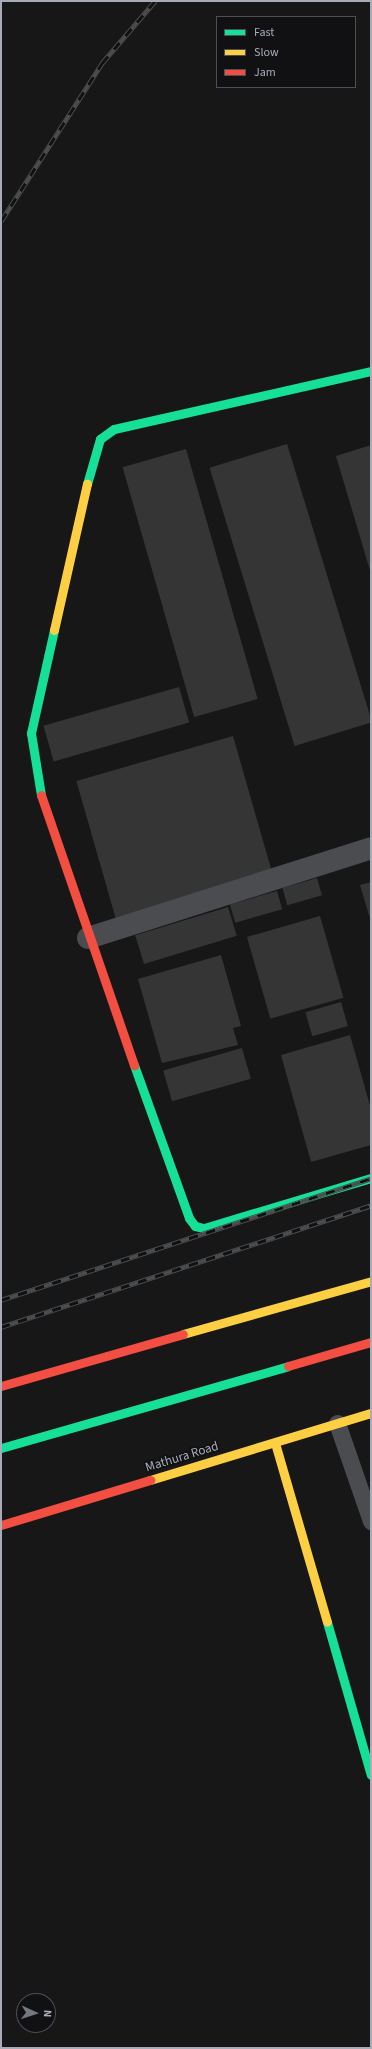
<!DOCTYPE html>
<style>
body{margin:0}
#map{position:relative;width:372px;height:2049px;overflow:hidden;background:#171717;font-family:"Source Sans 3",sans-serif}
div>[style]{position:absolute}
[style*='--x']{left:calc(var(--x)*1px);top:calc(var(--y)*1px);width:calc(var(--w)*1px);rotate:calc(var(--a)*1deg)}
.building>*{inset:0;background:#353536;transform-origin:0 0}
.lane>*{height:17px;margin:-8.5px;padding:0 8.5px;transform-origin:8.5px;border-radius:8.5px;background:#4b4c50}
.street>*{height:22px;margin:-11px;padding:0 11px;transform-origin:11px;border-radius:11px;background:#4b4c50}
.fast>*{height:9px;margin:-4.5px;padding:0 4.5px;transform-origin:4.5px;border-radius:4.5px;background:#16e098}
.slow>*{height:9px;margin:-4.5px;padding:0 4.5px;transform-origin:4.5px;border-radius:4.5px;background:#ffcf43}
.jam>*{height:9px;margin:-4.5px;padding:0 4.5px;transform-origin:4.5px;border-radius:4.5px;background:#f24e42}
.rail>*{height:4.5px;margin-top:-2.25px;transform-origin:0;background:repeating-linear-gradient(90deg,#111113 0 9px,#4b4d4f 0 18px);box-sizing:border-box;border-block:1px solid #4b4d4f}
span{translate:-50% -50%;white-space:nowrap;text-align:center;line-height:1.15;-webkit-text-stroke:3.5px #111113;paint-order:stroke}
.street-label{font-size:13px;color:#a8abb8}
.frame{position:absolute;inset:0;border:2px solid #a8abb8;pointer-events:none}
.legend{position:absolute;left:216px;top:16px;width:140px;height:72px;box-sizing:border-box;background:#111113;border:1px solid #4d4f55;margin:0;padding:5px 7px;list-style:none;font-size:12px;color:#a8abb8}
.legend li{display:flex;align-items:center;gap:8px;height:20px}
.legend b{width:20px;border:1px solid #4d4f55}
.north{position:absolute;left:16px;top:1993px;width:40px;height:40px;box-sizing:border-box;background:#111113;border:1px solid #4d4f55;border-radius:50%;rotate:93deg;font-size:11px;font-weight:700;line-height:16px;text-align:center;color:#a8abb8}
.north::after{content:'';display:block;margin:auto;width:14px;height:18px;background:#757780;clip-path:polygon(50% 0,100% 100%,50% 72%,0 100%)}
</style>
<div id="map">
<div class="building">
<i style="left:287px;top:444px;width:291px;height:81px;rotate:73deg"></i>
<i style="clip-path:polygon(371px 445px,371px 574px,336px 456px)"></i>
<i style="left:186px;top:449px;width:260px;height:66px;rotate:74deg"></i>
<i style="left:179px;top:687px;width:37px;height:141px;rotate:74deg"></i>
<i style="left:233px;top:736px;width:143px;height:163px;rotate:74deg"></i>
<i style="left:317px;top:878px;width:18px;height:36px;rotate:74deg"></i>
<i style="clip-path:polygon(371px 882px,371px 922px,360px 885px)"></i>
<i style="left:277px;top:891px;width:19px;height:49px;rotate:74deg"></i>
<i style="left:228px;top:907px;width:30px;height:97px;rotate:73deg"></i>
<i style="left:320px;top:916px;width:85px;height:76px;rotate:74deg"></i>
<i style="clip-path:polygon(221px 955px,241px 1026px,233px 1028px,238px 1045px,162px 1063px,138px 979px)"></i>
<i style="left:341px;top:1002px;width:25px;height:37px;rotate:74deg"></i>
<i style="clip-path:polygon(350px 1035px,371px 1109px,371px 1145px,311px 1162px,281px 1055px)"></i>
<i style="left:242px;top:1048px;width:32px;height:82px;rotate:74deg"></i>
</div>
<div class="lane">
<i style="--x:337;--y:1423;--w:104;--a:70.9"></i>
</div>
<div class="street">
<i style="--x:88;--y:938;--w:297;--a:-17.6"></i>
</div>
<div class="fast">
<i style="--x:87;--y:484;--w:47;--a:-73.9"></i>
<i style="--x:100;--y:439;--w:17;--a:-36"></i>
<i style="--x:114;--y:429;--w:263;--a:-12.7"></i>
<i style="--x:41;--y:795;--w:63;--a:-99.2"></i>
<i style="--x:31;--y:733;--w:106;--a:-77.4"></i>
<i style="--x:134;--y:1065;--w:163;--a:70.2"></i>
<i style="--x:189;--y:1218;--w:10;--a:53"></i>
<i style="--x:195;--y:1226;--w:9;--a:13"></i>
<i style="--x:204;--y:1228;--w:174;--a:-16.7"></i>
<i style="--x:1;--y:1448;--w:298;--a:-15.9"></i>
<i style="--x:327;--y:1622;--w:159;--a:74"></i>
</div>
<div class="slow">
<i style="--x:54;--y:630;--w:150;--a:-77.3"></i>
<i style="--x:183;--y:1334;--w:195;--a:-15.7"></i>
<i style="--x:275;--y:1443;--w:186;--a:73.8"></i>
<i style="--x:150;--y:1480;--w:231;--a:-16.9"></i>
</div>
<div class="jam">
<i style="--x:41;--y:795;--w:286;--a:71"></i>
<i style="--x:288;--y:1366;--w:86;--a:-16.1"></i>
<i style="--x:1;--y:1386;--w:189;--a:-15.9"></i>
<i style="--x:1;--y:1525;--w:156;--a:-16.8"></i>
</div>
<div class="rail">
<i style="--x:1;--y:221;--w:188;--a:-57.4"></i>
<i style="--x:102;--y:63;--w:82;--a:-49.5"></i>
<i style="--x:1;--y:1300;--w:390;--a:-18.2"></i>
<i style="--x:1;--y:1327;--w:390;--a:-18.2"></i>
</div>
<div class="street-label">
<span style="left:182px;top:1457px;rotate:-17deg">Mathura Road</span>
</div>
<div class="frame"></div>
<ul class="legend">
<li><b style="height:5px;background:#16e098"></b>Fast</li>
<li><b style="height:5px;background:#ffcf43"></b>Slow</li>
<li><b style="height:5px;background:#f24e42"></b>Jam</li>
</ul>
<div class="north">N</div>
</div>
